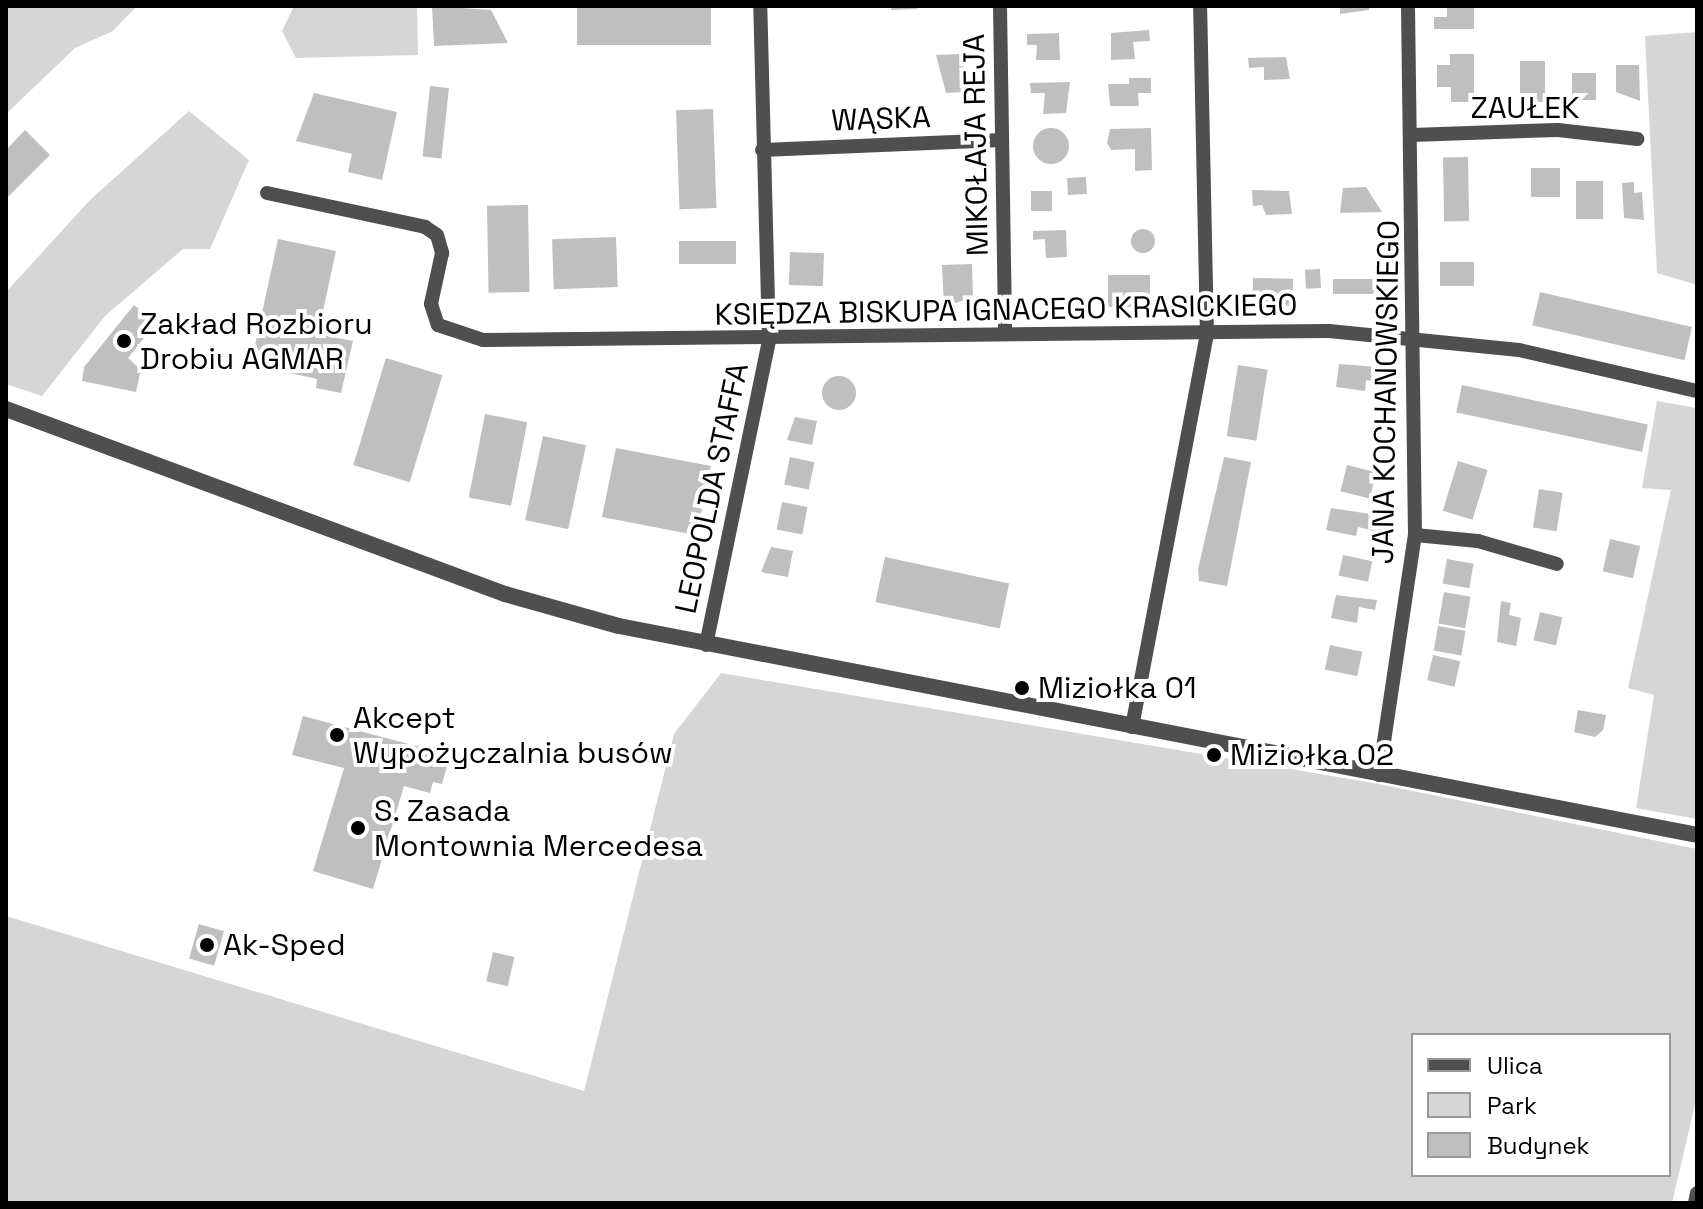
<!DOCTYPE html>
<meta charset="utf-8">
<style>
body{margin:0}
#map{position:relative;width:1703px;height:1209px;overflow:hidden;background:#fff;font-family:"Space Grotesk",sans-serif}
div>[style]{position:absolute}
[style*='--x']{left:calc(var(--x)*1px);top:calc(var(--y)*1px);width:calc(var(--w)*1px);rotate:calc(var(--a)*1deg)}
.green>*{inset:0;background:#d6d6d6}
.building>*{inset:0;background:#bfbfbf;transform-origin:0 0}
.round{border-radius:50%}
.minor>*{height:14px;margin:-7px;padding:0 7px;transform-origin:7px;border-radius:7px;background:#4f4f4f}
.tertiary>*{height:16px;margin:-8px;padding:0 8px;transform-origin:8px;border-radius:8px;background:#4f4f4f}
.dots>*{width:22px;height:22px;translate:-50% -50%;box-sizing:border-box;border:4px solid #fff;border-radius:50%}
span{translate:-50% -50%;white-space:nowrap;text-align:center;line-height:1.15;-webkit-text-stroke:8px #fff;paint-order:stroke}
.street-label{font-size:30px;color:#000}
.poi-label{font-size:30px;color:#000}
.left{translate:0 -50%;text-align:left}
.frame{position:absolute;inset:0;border:8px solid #000;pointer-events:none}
.legend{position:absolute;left:1411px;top:1033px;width:260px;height:144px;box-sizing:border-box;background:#fff;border:2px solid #999;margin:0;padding:10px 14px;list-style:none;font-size:24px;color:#000}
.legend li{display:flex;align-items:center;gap:16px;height:40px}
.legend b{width:40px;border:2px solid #999}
</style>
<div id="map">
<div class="green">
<i style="clip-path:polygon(6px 6px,137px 6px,113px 31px,75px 48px,6px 114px)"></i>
<i style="clip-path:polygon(294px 6px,417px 6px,418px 55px,296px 58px,282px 31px)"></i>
<i style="clip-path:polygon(1697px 32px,1697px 285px,1657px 273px,1645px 36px)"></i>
<i style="clip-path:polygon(189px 111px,249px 160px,210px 249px,183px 249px,105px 316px,42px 396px,6px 384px,6px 292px,90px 200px)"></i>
<i style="clip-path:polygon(1657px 401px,1697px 408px,1697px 819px,1636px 808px,1654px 695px,1628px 688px,1671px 490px,1642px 488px)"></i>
<i style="clip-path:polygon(evenodd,721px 673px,1379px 784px,1697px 849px,1697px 1096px,1672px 1203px,6px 1203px,6px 916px,584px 1091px,674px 734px,721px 673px,1669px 1035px,1669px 1175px,1413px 1175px,1413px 1035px,1669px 1035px)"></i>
</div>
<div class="building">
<i style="clip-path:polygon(432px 6px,491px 10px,508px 43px,434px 46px)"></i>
<i style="left:577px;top:6px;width:134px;height:39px"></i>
<i style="clip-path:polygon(891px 6px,917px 6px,917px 9px,891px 10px)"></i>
<i style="clip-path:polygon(1340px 6px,1369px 6px,1369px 10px,1340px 14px)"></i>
<i style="clip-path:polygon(1447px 6px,1474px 6px,1474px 29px,1434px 29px,1434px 17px,1447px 17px)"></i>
<i style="clip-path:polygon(1149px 30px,1150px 41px,1133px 42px,1135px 59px,1111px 60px,1111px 33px)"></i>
<i style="clip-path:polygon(1059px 33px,1060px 60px,1036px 60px,1037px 45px,1027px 45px,1027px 34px)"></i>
<i style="clip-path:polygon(963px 54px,965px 92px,946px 93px,936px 55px)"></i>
<i style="clip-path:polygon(1450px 54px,1474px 54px,1474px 102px,1451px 102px,1451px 87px,1437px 87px,1437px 65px,1450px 65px)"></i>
<i style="clip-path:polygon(1286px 57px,1290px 79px,1264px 80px,1264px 67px,1249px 68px,1248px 58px)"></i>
<i style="left:1520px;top:61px;width:25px;height:41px"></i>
<i style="clip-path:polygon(1616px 65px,1639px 65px,1640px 101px,1616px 92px)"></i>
<i style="left:1572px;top:73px;width:24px;height:27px"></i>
<i style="clip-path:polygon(1129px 78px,1151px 78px,1151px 93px,1138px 93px,1139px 106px,1110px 106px,1108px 84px,1129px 84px)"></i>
<i style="clip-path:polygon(1070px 82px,1066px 113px,1043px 114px,1045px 93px,1031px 93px,1030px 83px)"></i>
<i style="left:430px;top:86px;width:19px;height:71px;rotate:6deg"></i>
<i style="clip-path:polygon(314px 93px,397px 112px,382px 180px,348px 172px,352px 154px,296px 141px)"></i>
<i style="left:713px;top:109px;width:99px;height:37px;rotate:88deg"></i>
<i class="round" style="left:1033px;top:128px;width:36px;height:36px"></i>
<i style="clip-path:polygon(1151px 128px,1152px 170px,1135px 171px,1135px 149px,1111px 150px,1107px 143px,1110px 129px)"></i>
<i style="clip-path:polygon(25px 130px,50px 155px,6px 199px,6px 150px)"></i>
<i style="left:1468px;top:157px;width:64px;height:25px;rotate:89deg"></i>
<i style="left:1531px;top:168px;width:29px;height:29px"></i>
<i style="left:1086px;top:177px;width:17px;height:19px;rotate:87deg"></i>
<i style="left:1576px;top:181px;width:27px;height:38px"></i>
<i style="clip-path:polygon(1634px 182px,1634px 193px,1642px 192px,1644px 220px,1624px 218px,1622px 183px)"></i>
<i style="clip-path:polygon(1366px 187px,1382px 212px,1340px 213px,1343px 188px)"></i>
<i style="clip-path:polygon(1252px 190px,1289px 191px,1292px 214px,1266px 215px,1262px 205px,1253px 206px)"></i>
<i style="left:1031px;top:191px;width:21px;height:20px"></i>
<i style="left:528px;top:205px;width:87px;height:41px;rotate:89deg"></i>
<i class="round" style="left:1131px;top:229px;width:24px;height:24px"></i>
<i style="clip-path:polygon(1066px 230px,1067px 257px,1046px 258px,1045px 239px,1033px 240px,1033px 231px)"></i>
<i style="left:616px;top:237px;width:50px;height:64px;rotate:88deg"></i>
<i style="clip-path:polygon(278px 239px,336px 251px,318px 334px,353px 341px,341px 393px,316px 388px,317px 379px,251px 364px)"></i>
<i style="left:736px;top:241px;width:23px;height:57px;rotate:90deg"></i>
<i style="left:790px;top:252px;width:34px;height:33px;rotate:2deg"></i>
<i style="left:1440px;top:262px;width:34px;height:24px"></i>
<i style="clip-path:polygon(972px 264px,973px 297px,944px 307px,942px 265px)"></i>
<i style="left:1320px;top:269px;width:19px;height:15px;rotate:87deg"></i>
<i style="left:1108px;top:275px;width:42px;height:32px"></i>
<i style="left:1253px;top:278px;width:40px;height:27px;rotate:1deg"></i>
<i style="left:1374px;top:279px;width:15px;height:41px;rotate:90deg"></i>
<i style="left:1540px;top:292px;width:156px;height:34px;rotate:13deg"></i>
<i style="clip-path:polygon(134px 305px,156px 323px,128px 358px,141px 370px,136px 392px,82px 381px,84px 367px)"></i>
<i style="left:386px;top:358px;width:59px;height:112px;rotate:17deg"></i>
<i style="clip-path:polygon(1339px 364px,1379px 367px,1377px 382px,1366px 380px,1365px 391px,1336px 387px)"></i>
<i style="left:1238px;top:365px;width:30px;height:72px;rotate:9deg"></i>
<i class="round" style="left:822px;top:376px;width:34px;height:34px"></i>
<i style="left:1462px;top:385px;width:190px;height:28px;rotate:12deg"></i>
<i style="left:485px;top:414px;width:43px;height:85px;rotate:11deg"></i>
<i style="clip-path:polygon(795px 417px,817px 421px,812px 445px,787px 440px)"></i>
<i style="left:543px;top:436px;width:44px;height:86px;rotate:12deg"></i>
<i style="clip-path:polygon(616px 448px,711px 466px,698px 528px,690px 534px,602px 517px)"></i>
<i style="left:790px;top:457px;width:25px;height:28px;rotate:12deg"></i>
<i style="clip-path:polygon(1224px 457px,1251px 462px,1227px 586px,1199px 581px,1198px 569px)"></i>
<i style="left:1458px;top:461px;width:31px;height:52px;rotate:17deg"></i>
<i style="left:1347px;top:465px;width:30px;height:27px;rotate:14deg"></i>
<i style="left:1539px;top:489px;width:24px;height:39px;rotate:9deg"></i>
<i style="left:782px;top:502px;width:26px;height:28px;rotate:11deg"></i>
<i style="clip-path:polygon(1331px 508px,1377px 515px,1374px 531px,1358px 527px,1356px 536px,1326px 530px)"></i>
<i style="left:1610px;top:539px;width:31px;height:33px;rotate:13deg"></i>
<i style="clip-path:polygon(771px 547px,793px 551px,788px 577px,761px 572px)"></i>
<i style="left:1343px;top:555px;width:30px;height:21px;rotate:12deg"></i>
<i style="left:885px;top:557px;width:127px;height:46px;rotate:12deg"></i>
<i style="left:1447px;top:559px;width:27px;height:25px;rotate:10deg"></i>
<i style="left:1444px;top:592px;width:27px;height:32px;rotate:10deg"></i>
<i style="clip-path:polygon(1336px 595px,1377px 600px,1375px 610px,1359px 607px,1357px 623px,1331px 618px)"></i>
<i style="clip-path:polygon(1501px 601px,1511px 603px,1509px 615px,1521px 618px,1516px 646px,1497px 642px)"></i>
<i style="left:1540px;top:612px;width:23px;height:29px;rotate:13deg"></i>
<i style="left:1438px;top:626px;width:28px;height:25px;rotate:10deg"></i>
<i style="left:1330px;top:645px;width:33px;height:25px;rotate:12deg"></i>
<i style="left:1433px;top:655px;width:28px;height:26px;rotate:13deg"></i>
<i style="clip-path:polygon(1578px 710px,1606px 715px,1603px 730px,1595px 737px,1574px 732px)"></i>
<i style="clip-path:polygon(303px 716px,450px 755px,442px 784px,433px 782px,430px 793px,404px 786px,373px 889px,313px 871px,344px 768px,292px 755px)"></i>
<i style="left:199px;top:924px;width:26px;height:36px;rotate:16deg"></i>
<i style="left:493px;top:952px;width:22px;height:30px;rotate:13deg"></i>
</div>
<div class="minor">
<i style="--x:1000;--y:6;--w:325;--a:89.1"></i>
<i style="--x:1412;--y:135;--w:146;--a:-2"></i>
<i style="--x:1558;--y:130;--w:80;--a:6.5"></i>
<i style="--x:762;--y:150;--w:240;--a:-2.4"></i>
<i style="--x:267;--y:193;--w:162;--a:12.1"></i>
<i style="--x:425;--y:227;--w:14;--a:34"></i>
<i style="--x:437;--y:235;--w:19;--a:74"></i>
<i style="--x:442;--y:253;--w:52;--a:102.2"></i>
<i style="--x:431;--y:304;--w:22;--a:72"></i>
<i style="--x:438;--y:325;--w:47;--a:18.4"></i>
<i style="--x:483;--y:340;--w:846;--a:-0.61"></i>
<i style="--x:1329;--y:331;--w:191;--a:5.7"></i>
<i style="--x:1519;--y:350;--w:183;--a:13"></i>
<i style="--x:1415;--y:535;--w:63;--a:5.4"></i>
<i style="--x:1478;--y:541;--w:82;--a:16.2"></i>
<i style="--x:706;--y:645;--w:311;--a:-78.3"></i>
<i style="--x:769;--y:340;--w:334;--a:-91.5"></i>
<i style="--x:1132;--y:727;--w:399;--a:-79.2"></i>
<i style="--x:1207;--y:335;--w:329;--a:-91.2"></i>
<i style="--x:1379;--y:775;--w:243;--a:-81.5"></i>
<i style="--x:1415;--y:535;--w:529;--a:-90.76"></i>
<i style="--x:1695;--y:1203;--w:10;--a:-79"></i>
</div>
<div class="tertiary">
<i style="--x:6;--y:409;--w:532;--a:20.34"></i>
<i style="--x:505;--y:594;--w:118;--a:15.7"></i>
<i style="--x:619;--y:626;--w:1098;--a:10.97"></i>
</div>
<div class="dots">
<i style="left:124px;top:341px;background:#000"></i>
<i style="left:1022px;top:688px;background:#000"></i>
<i style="left:337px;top:735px;background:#000"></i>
<i style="left:1214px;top:755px;background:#000"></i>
<i style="left:358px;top:828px;background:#000"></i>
<i style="left:207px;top:945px;background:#000"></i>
</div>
<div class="street-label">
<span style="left:1525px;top:108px">ZAUŁEK</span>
<span style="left:881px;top:119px;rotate:-2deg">WĄSKA</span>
<span style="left:976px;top:145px;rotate:-91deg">MIKOŁAJA REJA</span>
<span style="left:1006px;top:310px;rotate:-1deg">KSIĘDZA BISKUPA IGNACEGO KRASICKIEGO</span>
<span style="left:1386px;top:392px;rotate:-89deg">JANA KOCHANOWSKIEGO</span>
<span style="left:712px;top:488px;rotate:-78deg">LEOPOLDA STAFFA</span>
</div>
<div class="poi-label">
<span class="left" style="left:140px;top:341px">Zakład Rozbioru<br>Drobiu AGMAR</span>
<span class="left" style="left:1038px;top:688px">Miziołka 01</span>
<span class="left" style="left:353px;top:735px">Akcept<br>Wypożyczalnia busów</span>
<span class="left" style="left:1230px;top:755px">Miziołka 02</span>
<span class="left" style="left:374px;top:828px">S. Zasada<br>Montownia Mercedesa</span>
<span class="left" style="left:223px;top:945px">Ak-Sped</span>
</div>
<div class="frame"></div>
<ul class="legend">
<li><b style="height:10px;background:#4f4f4f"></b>Ulica</li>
<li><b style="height:22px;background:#d6d6d6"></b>Park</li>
<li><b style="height:22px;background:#bfbfbf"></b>Budynek</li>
</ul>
</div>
